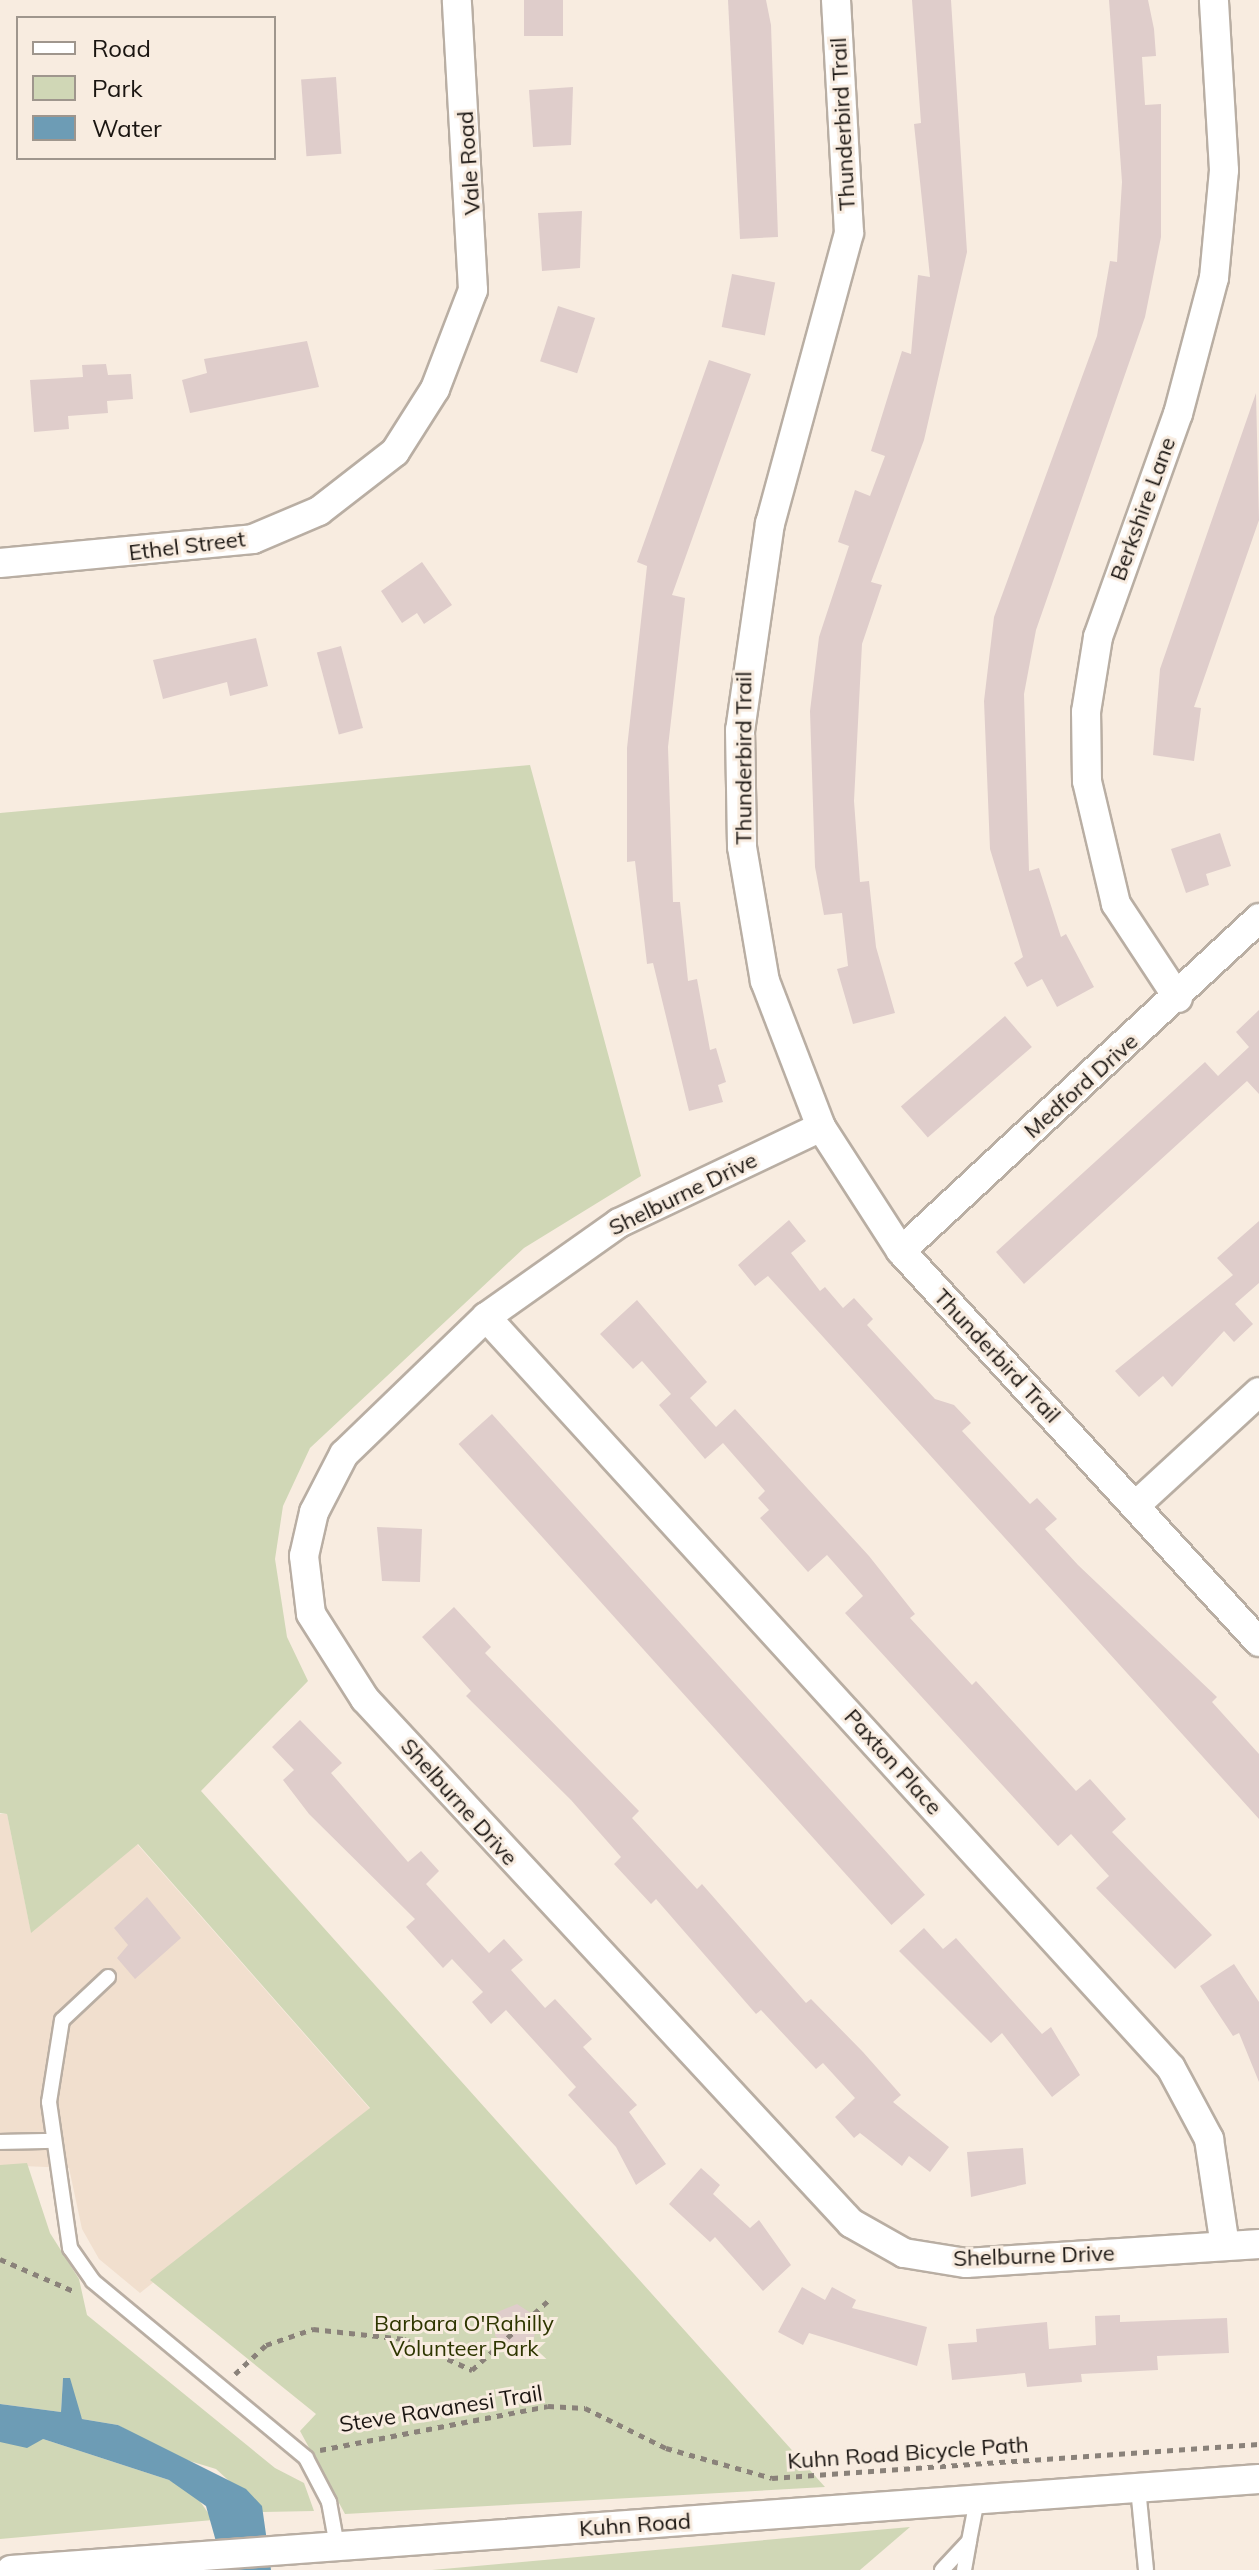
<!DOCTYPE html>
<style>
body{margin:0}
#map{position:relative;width:1259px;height:2570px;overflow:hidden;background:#f8ece0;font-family:Mulish,sans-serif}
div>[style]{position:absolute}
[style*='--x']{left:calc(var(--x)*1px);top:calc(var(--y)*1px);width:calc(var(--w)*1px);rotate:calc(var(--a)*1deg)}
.built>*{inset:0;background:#f1dfce}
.green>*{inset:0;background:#d0d7b6}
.water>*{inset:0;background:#6d9cb5}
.building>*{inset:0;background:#dfcdcb;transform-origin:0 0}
.path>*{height:5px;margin-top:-2.5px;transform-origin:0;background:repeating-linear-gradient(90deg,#8a827a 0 6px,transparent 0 12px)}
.roads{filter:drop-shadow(2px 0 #b9aea3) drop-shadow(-2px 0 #b9aea3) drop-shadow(0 2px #b9aea3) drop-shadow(0 -2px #b9aea3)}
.service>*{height:14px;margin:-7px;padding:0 7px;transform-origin:7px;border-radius:7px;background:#fff}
.minor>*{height:28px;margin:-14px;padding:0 14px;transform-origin:14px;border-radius:14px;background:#fff}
span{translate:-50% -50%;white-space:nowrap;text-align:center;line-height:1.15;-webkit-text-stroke:6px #f8ece0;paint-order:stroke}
.street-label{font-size:22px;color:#1a1511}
.park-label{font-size:22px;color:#2e3600}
.legend{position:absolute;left:16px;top:16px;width:260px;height:144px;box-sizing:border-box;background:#f8ece0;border:2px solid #9f968d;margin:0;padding:10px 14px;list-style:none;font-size:24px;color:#1a1511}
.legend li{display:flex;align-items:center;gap:16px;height:40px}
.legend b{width:40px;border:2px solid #9f968d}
</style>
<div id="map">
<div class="built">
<i style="clip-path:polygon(0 1814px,7px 1814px,31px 1932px,137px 1844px,370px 2109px,140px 2293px,99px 2259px,82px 2229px,69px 2168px,0 2165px)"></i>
</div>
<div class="green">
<i style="clip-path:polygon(530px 765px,641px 1176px,524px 1248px,310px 1448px,283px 1506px,275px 1559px,287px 1637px,308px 1681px,201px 1791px,825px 2487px,345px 2514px,300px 2431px,316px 2414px,150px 2280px,370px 2108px,138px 1844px,31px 1933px,7px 1814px,0 1813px,0 813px)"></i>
<i style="clip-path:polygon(27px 2163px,50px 2233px,79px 2279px,87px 2315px,275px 2468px,304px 2483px,314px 2511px,263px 2512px,216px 2469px,170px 2455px,118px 2425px,82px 2419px,63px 2378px,61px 2412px,0 2404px,0 2165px)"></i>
<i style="clip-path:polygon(43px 2439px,169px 2480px,195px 2494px,213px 2520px,0 2539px,0 2442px)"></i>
<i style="clip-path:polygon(910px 2527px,860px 2570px,432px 2570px)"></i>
</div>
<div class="water">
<i style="clip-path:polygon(63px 2378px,70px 2378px,82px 2419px,118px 2425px,246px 2489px,262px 2506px,271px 2570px,224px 2570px,206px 2506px,169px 2480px,43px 2439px,27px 2448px,0 2442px,0 2404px,61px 2412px)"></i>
</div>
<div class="building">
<i style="left:524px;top:0;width:39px;height:36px"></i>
<i style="clip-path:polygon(728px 0,766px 0,771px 25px,778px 237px,740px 239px)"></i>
<i style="clip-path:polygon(912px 0,951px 0,967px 252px,924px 440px,871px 582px,882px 585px,862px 644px,854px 801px,860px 882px,869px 881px,876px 947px,895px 1013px,853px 1024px,837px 969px,848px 966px,842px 913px,824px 915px,815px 867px,810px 711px,819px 637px,849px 546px,838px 542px,855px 490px,870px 496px,885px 456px,871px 451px,902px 351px,911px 354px,918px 275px,930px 277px,914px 124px,921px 123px)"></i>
<i style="clip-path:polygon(1109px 0,1148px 0,1154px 29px,1156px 56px,1142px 57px,1145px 105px,1161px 104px,1161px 237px,1145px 317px,1036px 630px,1024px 694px,1029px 871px,1039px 868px,1061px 937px,1066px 934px,1094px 987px,1057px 1007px,1042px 979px,1027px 987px,1014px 963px,1023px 957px,990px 849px,984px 701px,994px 617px,1097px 336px,1110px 261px,1117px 262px,1122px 182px)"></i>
<i style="left:336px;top:77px;width:77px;height:35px;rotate:86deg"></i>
<i style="clip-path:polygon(573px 87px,571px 145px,533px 147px,529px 90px)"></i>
<i style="clip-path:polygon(582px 211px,580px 268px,542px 271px,538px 213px)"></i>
<i style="left:732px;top:274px;width:44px;height:54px;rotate:11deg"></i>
<i style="left:558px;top:306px;width:39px;height:58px;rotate:18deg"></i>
<i style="clip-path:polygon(307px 341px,319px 387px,190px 413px,182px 380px,207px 373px,204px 359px)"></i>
<i style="clip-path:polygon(709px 360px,751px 374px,672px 595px,685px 598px,668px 747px,673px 902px,680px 902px,688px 981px,697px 979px,710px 1050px,716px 1048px,726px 1082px,718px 1085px,723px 1102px,689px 1111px,653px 963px,647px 964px,635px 861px,627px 862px,627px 748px,647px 566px,637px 562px)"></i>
<i style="clip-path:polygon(106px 364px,108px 375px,131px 374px,133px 399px,107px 401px,108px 413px,68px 416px,69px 429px,34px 432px,30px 380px,83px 377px,82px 365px)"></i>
<i style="clip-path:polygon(1256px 393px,1259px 520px,1194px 707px,1201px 708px,1194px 761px,1153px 755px,1160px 669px)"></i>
<i style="clip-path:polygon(422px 562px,452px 605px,424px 624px,417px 613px,402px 623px,381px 591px)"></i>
<i style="clip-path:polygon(256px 638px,268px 686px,230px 696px,227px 682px,163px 699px,153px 660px)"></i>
<i style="left:341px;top:646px;width:85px;height:25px;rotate:75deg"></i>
<i style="clip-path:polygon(1220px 833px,1231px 866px,1206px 874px,1209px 885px,1186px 893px,1171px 849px)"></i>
<i style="clip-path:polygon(1259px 1010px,1259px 1094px,1247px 1081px,1024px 1284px,996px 1252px,1205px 1062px,1218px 1076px,1249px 1047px,1236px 1032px)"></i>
<i style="left:1005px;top:1016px;width:41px;height:138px;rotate:49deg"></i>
<i style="clip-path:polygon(789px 1220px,806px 1241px,791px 1253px,820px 1291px,825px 1287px,843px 1308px,854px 1298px,873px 1319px,867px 1325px,935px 1399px,954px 1405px,971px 1423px,962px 1431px,1030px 1504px,1037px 1498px,1057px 1519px,1045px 1529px,1078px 1565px,1217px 1697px,1212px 1702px,1259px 1754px,1259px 1819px,768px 1276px,755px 1286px,738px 1265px)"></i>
<i style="clip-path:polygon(1259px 1221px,1259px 1283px,1235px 1304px,1253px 1324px,1234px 1342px,1224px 1331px,1172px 1387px,1163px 1376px,1139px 1397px,1115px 1371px,1233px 1275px,1217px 1258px)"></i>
<i style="clip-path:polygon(637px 1300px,707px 1382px,690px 1398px,716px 1427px,735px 1409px,869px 1556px,915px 1614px,910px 1618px,972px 1685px,976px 1681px,1076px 1791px,1090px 1779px,1126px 1819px,1112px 1832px,1212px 1935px,1175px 1969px,1096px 1888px,1109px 1876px,1071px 1834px,1058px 1846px,845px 1613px,863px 1596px,827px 1555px,808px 1572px,760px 1518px,769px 1510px,758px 1498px,765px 1491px,723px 1443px,705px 1459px,659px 1405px,671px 1394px,642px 1361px,633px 1369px,600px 1334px)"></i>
<i style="left:492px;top:1414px;width:647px;height:45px;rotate:48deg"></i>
<i style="clip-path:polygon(377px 1527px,422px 1529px,420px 1582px,382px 1581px)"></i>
<i style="clip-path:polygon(454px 1607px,491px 1647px,485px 1653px,639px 1811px,632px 1818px,697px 1889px,702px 1884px,806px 2003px,811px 1999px,863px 2052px,901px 2095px,893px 2102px,949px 2147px,930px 2172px,909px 2156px,902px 2166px,860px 2133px,854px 2138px,835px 2117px,855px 2098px,823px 2063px,816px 2069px,761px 2010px,756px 2014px,656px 1899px,651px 1904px,614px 1864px,621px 1857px,571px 1800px,466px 1696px,471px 1691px,422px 1637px)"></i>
<i style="clip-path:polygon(300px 1720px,342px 1763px,331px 1773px,408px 1862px,421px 1851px,439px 1871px,426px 1884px,489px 1953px,504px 1939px,523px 1960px,511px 1970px,545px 2008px,555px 1999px,592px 2039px,583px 2047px,637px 2105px,629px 2112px,666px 2164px,636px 2185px,616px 2147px,568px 2095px,576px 2087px,506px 2010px,491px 2024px,472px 2002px,483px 1992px,452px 1959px,443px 1968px,406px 1927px,415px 1919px,309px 1814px,283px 1780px,294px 1770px,272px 1747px)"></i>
<i style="clip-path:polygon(147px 1897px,181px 1938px,135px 1979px,117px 1958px,128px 1945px,114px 1928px)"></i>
<i style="clip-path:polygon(924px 1928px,943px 1949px,956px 1938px,1042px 2034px,1051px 2027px,1080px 2075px,1052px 2097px,1002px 2033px,991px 2043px,899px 1951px)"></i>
<i style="clip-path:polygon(1234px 1964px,1259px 2002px,1259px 2082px,1239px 2033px,1233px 2036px,1200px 1986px)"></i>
<i style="clip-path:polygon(1023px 2148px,1026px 2184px,971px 2197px,967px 2152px)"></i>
<i style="clip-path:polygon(701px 2168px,720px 2185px,713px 2194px,750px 2228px,759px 2220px,791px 2265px,763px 2291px,715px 2237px,710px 2242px,669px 2204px)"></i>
<i style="clip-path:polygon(802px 2287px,825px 2300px,832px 2287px,856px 2300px,852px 2308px,927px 2327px,917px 2366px,809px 2333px,803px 2345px,778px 2332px)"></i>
<i style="clip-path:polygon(517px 2304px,537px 2317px,534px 2339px,512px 2349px,495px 2336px,495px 2313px)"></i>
<i style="clip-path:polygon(1120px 2315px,1120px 2322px,1227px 2318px,1229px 2353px,1157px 2356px,1158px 2370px,1081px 2374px,1082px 2382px,1027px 2387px,1025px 2373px,952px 2380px,948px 2344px,977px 2342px,976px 2329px,1047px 2322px,1049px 2349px,1096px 2345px,1095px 2316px)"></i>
</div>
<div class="path">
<i style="--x:0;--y:2259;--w:83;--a:23.5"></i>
<i style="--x:235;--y:2374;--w:42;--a:-43.1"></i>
<i style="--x:266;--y:2345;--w:50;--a:-18.8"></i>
<i style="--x:313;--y:2329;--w:92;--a:6.3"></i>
<i style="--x:404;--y:2339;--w:75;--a:24.5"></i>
<i style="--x:472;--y:2370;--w:107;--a:-42.3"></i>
<i style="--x:320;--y:2450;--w:232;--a:-10.9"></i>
<i style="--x:548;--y:2406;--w:37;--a:3"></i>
<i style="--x:585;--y:2408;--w:90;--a:26.3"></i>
<i style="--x:666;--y:2448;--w:110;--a:15.8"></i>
<i style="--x:772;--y:2478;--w:488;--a:-4"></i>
</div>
<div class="roads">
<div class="service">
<i style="--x:108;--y:1977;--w:63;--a:136.9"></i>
<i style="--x:62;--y:2020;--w:83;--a:99"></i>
<i style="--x:49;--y:2102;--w:148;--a:81.8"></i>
<i style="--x:70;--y:2248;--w:40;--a:55.1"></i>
<i style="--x:93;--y:2281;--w:277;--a:39.7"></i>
<i style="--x:306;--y:2458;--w:50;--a:62.4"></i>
<i style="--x:329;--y:2502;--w:45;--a:79.7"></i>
<i style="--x:0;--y:2142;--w:49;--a:-1.2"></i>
<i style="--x:1138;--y:2488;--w:82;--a:84.4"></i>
<i style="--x:942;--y:2570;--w:40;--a:-47"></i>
<i style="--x:969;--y:2541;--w:42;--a:-79"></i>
<i style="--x:964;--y:2570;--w:28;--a:-80"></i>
</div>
<div class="minor">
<i style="--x:836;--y:0;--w:233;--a:86.8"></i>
<i style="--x:849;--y:233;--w:301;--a:105.2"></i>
<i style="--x:770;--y:523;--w:209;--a:98.2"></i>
<i style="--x:740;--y:730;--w:117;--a:89"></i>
<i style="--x:742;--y:847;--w:136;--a:80.3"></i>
<i style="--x:765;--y:981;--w:156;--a:69"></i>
<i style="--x:821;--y:1127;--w:148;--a:57.2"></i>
<i style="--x:901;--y:1251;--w:530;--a:47.52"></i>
<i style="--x:0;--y:563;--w:254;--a:-5.4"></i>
<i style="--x:253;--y:539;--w:72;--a:-23"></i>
<i style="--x:319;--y:511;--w:96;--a:-37.8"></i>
<i style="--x:395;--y:452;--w:75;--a:-57.6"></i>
<i style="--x:435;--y:389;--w:106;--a:-69"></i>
<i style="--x:473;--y:290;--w:290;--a:-93.2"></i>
<i style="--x:1178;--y:998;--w:113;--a:-123.4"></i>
<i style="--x:1116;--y:904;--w:126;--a:-103.3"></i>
<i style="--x:1087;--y:781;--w:69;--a:-90.8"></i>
<i style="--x:1086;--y:712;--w:76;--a:-80.9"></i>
<i style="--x:1098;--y:637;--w:237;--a:-70.3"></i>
<i style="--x:1178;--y:414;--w:141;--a:-75.2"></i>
<i style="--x:1214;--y:278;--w:108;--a:-84.7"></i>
<i style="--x:1224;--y:170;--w:170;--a:-93.4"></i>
<i style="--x:821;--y:1127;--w:224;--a:154.6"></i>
<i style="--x:619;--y:1223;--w:163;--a:144.7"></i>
<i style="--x:486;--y:1317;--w:197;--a:136"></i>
<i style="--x:344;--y:1454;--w:65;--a:117.3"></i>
<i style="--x:314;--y:1512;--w:45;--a:102.8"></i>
<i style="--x:304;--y:1556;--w:58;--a:83.1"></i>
<i style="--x:311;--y:1614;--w:101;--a:57.6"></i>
<i style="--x:365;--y:1699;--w:715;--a:47.15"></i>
<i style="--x:851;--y:2223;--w:61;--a:29.5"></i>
<i style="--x:904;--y:2253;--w:63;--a:9.2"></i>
<i style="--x:966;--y:2263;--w:294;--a:-3.7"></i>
<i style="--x:901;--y:1251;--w:489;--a:-42.9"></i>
<i style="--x:486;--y:1317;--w:1016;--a:47.63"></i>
<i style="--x:1171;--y:2068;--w:81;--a:61.8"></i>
<i style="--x:1209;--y:2139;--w:108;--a:81.5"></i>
<i style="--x:1135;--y:1506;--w:168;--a:-42.6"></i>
<i style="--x:11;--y:2570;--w:1251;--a:-4.17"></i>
</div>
</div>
<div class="street-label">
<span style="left:843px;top:124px;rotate:-93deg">Thunderbird Trail</span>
<span style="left:469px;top:163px;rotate:-94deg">Vale Road</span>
<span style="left:1143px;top:509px;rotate:-70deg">Berkshire Lane</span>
<span style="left:187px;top:546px;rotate:-7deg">Ethel Street</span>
<span style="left:744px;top:758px;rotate:-90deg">Thunderbird Trail</span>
<span style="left:1081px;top:1086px;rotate:-42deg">Medford Drive</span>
<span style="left:683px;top:1194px;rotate:-26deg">Shelburne Drive</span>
<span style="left:997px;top:1356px;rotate:47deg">Thunderbird Trail</span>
<span style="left:893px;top:1762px;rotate:48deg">Paxton Place</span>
<span style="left:459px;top:1802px;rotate:48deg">Shelburne Drive</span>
<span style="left:1034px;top:2256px;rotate:-2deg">Shelburne Drive</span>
<span style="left:441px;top:2409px;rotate:-9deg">Steve Ravanesi Trail</span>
<span style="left:908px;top:2453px;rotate:-4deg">Kuhn Road Bicycle Path</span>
<span style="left:635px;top:2525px;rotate:-4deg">Kuhn Road</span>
</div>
<div class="park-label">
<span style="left:464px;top:2336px">Barbara O'Rahilly<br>Volunteer Park</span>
</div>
<ul class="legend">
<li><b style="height:10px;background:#fff"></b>Road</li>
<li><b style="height:22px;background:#d0d7b6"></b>Park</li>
<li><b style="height:22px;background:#6d9cb5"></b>Water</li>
</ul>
</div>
